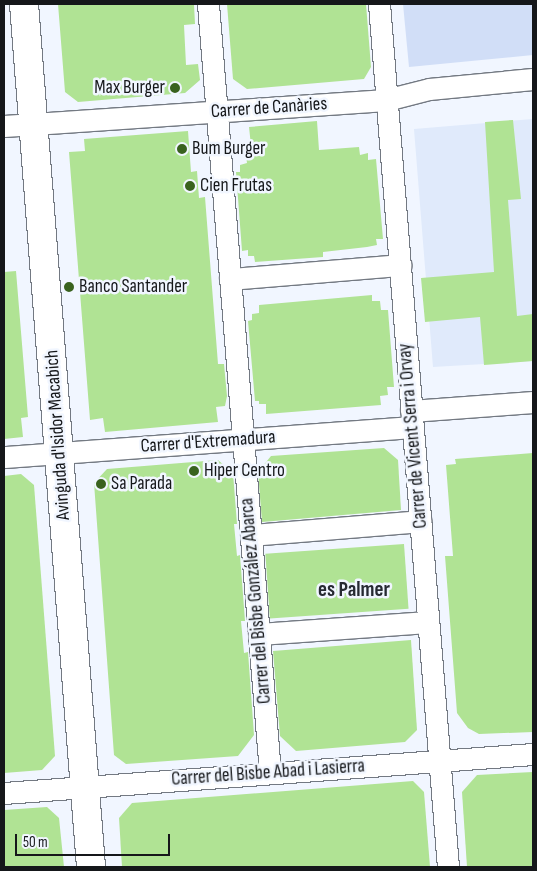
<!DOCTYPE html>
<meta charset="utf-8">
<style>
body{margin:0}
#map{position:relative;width:537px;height:871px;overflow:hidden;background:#f1f6ff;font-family:"Sofia Sans Condensed",sans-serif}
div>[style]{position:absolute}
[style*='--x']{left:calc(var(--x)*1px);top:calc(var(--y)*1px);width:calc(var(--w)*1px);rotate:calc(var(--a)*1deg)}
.built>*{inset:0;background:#e0eafb}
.green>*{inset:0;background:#d1def7}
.building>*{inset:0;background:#b0e394;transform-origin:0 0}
.roads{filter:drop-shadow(1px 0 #737982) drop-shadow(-1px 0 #737982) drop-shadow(0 1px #737982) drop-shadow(0 -1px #737982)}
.street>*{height:21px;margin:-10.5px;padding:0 10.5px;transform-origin:10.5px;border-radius:10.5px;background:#fff}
.secondary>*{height:28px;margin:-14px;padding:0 14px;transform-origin:14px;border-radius:14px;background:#fff}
.dots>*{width:14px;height:14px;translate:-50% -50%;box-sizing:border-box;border:2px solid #f1f6ff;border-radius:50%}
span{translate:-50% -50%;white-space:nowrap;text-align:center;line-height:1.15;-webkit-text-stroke:5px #f1f6ff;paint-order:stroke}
.poi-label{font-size:19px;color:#15171a}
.right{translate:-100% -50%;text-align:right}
.left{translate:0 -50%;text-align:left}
.street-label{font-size:19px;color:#15171a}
.quarter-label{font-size:21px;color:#262a32;font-weight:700}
.frame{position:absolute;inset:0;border:5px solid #15171a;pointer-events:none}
.scale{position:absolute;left:15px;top:834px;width:155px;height:22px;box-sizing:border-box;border:2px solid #15171a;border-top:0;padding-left:6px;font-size:15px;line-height:18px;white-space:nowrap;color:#15171a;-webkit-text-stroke:4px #f1f6ff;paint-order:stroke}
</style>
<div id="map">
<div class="built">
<i style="clip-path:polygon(533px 119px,533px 361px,433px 367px,414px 129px)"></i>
</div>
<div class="green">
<i style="clip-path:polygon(403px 4px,533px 4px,533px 55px,409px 67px)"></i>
</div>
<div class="building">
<i style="clip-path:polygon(58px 4px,194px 4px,195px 24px,184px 25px,186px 65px,198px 64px,200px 80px,185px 93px,78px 102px,65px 92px)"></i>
<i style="clip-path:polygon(227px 4px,366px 4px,371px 67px,364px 79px,247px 89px,233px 79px)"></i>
<i style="clip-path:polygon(513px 120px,521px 199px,508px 200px,517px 316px,533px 314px,533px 361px,484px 365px,480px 317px,425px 322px,421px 278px,494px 272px,485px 122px)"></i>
<i style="clip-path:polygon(317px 121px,319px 150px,359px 147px,360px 155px,368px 153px,368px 160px,376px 159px,383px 239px,376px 239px,377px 245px,367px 247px,323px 252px,323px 257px,255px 262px,254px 256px,248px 256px,248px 250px,242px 251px,236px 172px,240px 172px,240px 165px,247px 163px,246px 156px,252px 155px,249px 127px)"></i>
<i style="clip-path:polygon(188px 131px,191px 172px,197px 171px,199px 198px,205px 197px,218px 364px,224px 364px,227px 396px,225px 406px,216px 407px,218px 422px,105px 432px,103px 418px,90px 420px,69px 152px,85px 151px,84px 139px)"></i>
<i style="clip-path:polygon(16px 271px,28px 417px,21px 418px,23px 437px,4px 439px,4px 272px)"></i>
<i style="clip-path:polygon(372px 295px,372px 301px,380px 301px,381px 310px,388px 310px,394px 387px,387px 387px,388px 395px,380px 396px,381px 405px,266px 414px,266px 404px,259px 404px,259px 401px,255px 401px,248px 321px,252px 320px,252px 314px,259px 313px,259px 305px)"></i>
<i style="clip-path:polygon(384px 448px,398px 460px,401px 510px,262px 522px,258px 472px,271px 456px)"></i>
<i style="clip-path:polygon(533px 453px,533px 732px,479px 734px,468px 728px,457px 713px,445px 556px,453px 556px,446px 465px,456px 464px,455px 459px)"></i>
<i style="clip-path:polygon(218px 460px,233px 473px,237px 524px,234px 524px,237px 556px,240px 555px,245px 621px,241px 621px,244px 653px,248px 652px,254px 735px,238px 756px,126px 764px,114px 755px,94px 483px,107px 469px)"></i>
<i style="clip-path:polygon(21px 474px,34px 485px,55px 756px,42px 770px,4px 773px,4px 476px)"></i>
<i style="left:404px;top:544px;width:65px;height:139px;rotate:86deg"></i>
<i style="clip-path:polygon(411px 640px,417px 730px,405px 742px,296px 751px,280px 736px,273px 651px)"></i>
<i style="clip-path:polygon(533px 772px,533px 867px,467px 867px,462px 792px,477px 775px)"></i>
<i style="clip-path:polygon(413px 781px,424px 792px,430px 867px,122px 867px,119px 818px,132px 803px)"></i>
<i style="clip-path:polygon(47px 807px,59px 818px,64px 867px,4px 867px,4px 810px)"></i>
</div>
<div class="roads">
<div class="street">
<i style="--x:208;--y:4;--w:771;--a:85.39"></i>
<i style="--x:379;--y:4;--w:866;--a:85.43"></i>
<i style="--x:4;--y:126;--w:383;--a:-3.9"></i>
<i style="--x:386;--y:100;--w:44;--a:-14.3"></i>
<i style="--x:429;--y:89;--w:104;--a:-5.5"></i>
<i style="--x:230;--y:279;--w:171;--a:-4.7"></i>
<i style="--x:411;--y:411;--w:122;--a:-4.2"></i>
<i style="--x:4;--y:457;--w:409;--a:-4.2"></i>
<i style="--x:251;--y:535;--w:170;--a:-4.7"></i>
<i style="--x:259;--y:634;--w:169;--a:-4.1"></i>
<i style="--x:4;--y:793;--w:530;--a:-4.22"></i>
</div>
<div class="secondary">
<i style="--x:24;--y:4;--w:866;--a:85.56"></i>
</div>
</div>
<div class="dots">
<i style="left:175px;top:88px;background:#39621e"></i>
<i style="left:182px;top:149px;background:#39621e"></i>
<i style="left:190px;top:186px;background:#39621e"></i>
<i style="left:69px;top:287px;background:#39621e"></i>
<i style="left:194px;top:471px;background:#39621e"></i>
<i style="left:101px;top:484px;background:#39621e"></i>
</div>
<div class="poi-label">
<span class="right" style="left:165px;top:88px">Max Burger</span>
<span class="left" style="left:192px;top:149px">Bum Burger</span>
<span class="left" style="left:200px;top:186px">Cien Frutas</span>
<span class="left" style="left:79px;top:287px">Banco Santander</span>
<span class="left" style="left:204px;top:471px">Hiper Centro</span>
<span class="left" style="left:111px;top:484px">Sa Parada</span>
</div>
<div class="street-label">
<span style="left:269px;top:108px;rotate:-4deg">Carrer de Canàries</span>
<span style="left:58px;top:435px;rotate:-94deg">Avinguda d'Isidor Macabich</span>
<span style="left:413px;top:436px;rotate:-95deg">Carrer de Vicent Serra i Orvay</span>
<span style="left:208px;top:442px;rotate:-4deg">Carrer d'Extremadura</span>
<span style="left:256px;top:601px;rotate:-95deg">Carrer del Bisbe González Abarca</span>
<span style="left:268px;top:773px;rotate:-4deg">Carrer del Bisbe Abad i Lasierra</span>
</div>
<div class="quarter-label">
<span style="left:354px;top:590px">es Palmer</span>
</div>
<div class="frame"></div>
<div class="scale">50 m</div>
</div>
